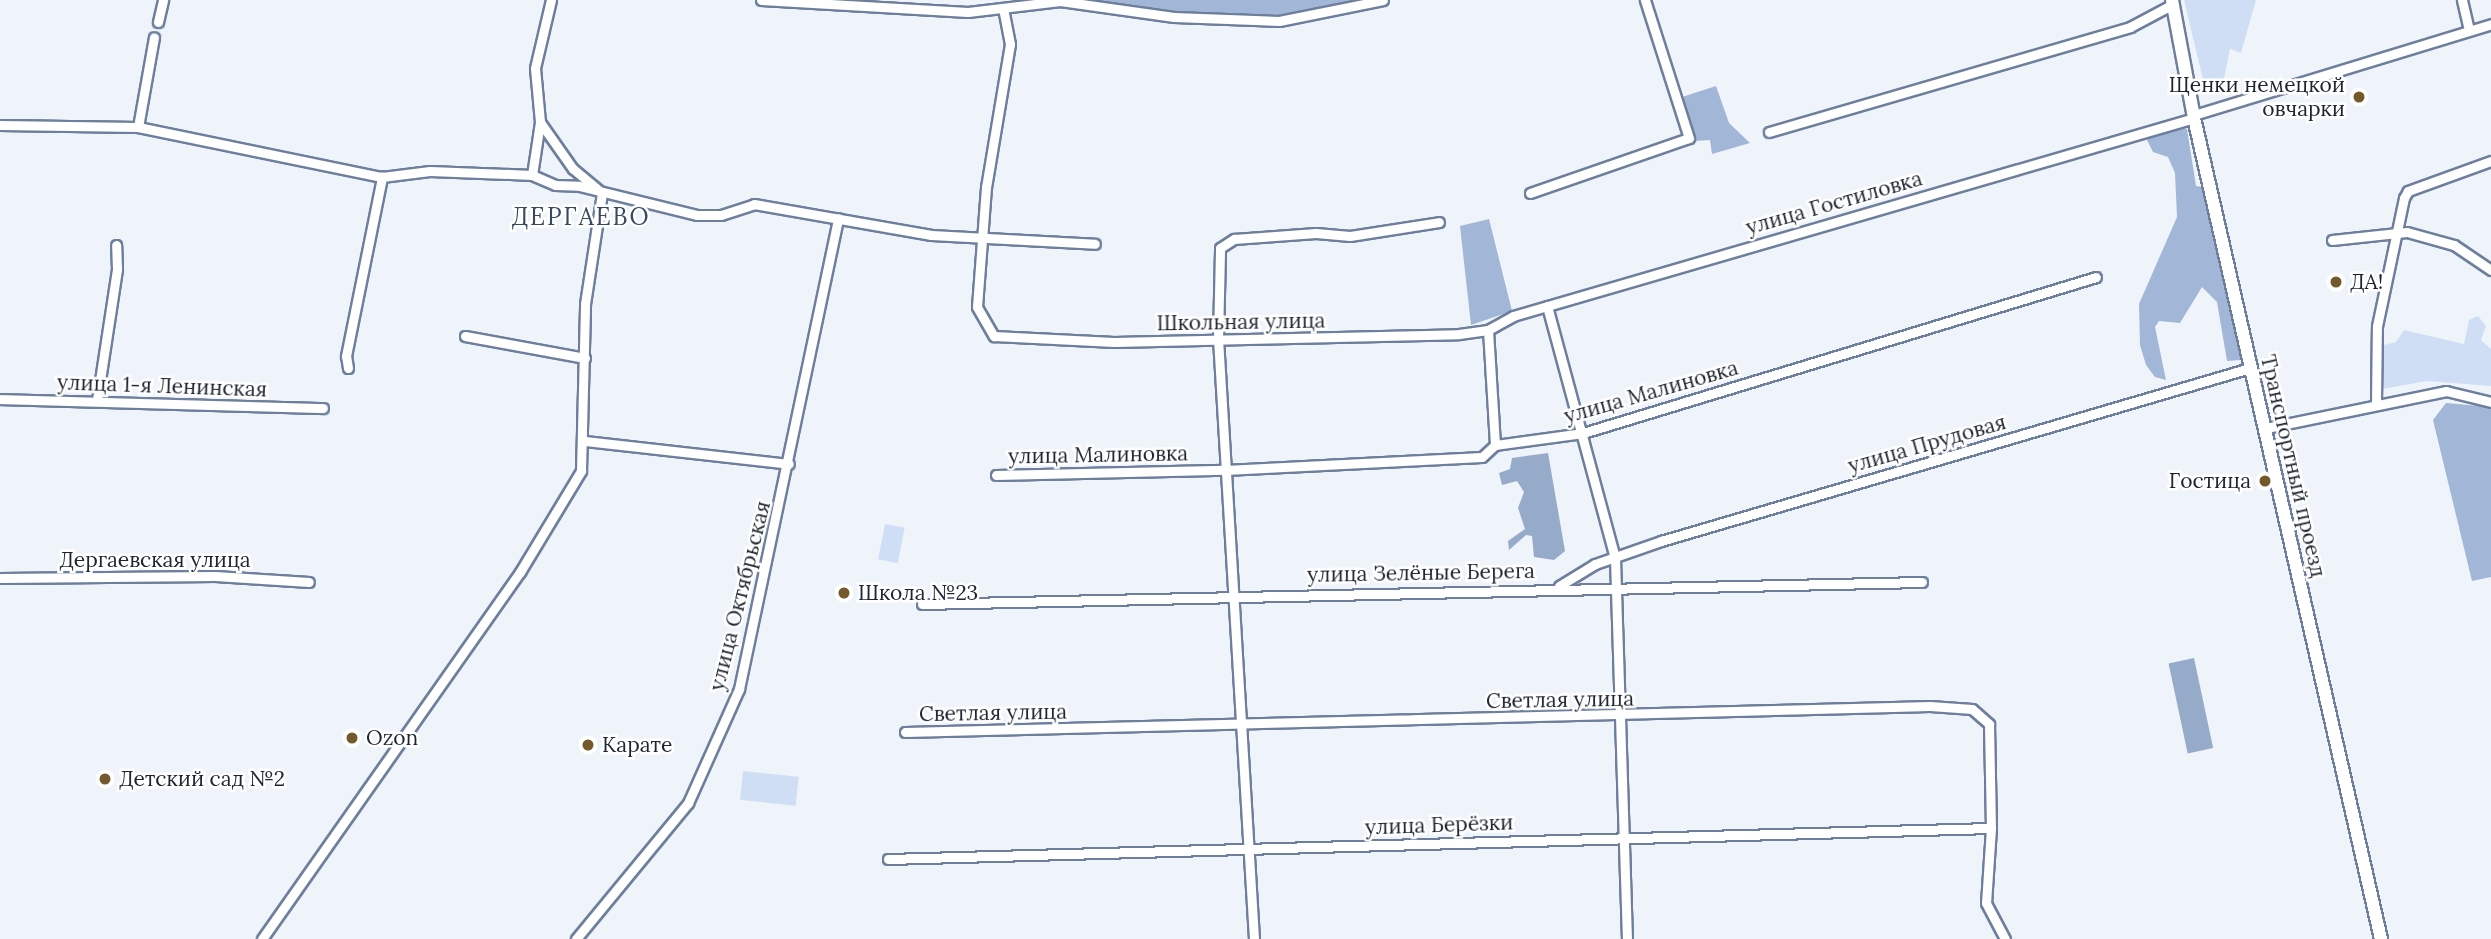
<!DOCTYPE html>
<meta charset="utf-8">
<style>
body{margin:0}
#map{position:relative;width:2491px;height:939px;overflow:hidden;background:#eff3fa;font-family:Lora,serif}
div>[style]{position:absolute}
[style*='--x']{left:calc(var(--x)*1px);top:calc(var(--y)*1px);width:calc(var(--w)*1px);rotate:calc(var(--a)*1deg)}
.green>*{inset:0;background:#d0def5;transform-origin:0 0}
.forest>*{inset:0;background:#a2b6d7}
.water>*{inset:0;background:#96aaca;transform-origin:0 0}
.roads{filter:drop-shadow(2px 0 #6d7f9c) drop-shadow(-2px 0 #6d7f9c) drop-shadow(0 2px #6d7f9c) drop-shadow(0 -2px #6d7f9c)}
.street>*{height:9px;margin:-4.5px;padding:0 4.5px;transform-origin:4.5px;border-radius:4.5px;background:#fff}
.secondary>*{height:12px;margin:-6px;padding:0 6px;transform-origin:6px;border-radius:6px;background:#fff}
.dots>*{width:19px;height:19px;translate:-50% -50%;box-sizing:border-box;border:4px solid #fff;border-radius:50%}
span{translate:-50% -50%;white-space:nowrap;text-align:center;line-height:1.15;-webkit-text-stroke:5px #fff;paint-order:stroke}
.poi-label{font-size:21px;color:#1d2530}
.right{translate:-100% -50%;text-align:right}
.left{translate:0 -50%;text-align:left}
.street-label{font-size:21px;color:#1d2530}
.quarter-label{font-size:24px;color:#384862;letter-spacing:2px}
</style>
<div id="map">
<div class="green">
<i style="clip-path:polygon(2184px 0,2256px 0,2241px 53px,2230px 49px,2221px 93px,2213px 95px,2205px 88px)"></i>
<i style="clip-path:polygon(2478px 316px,2486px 326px,2481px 340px,2491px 349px,2491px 386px,2427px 381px,2382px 389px,2380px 346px,2396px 342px,2404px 330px,2464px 344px,2469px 320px)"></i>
<i style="left:885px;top:524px;width:20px;height:36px;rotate:11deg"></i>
<i style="left:743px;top:771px;width:56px;height:29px;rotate:6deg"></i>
</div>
<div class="forest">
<i style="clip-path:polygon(1087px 0,1359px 0,1274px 18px,1162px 12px)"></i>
<i style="clip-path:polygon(1716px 86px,1729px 123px,1750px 143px,1712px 154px,1710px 140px,1694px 141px,1679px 98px)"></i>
<i style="clip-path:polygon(2187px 129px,2196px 186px,2203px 187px,2241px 360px,2227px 361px,2217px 302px,2202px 287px,2180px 323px,2159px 321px,2155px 327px,2166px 380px,2155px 377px,2146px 365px,2140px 345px,2139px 304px,2177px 217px,2175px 173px,2168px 157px,2153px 152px,2147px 140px,2161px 130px)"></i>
<i style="clip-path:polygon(1489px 219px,1512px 311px,1471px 325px,1460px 226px)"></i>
<i style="clip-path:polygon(2446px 403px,2491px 407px,2491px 577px,2472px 581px,2433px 420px)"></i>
</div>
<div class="water">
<i style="clip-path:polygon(1548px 453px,1565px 551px,1554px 560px,1534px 557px,1532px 536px,1526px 535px,1509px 550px,1508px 541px,1525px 529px,1518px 508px,1524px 492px,1517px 481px,1502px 485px,1499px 473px,1510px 469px,1512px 458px)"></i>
<i style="left:2194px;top:658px;width:92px;height:26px;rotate:78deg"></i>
</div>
<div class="roads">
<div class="street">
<i style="--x:761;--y:0;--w:207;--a:3.3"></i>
<i style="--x:968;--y:12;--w:93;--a:-6.8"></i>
<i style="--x:1060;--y:1;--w:115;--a:8"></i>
<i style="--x:1174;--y:17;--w:105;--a:2.2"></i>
<i style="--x:1279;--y:21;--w:106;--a:-11.4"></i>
<i style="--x:2462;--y:0;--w:31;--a:77"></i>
<i style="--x:1003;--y:8;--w:37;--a:79"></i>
<i style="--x:1010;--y:44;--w:145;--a:99.5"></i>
<i style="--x:986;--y:187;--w:120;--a:94.3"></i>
<i style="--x:977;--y:307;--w:34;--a:60"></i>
<i style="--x:994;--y:336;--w:120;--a:2.9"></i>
<i style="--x:1114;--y:342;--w:345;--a:-1.3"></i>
<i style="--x:1459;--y:334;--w:29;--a:-8"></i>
<i style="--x:1488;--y:330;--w:29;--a:-29"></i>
<i style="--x:1513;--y:316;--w:709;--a:-16.21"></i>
<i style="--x:158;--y:22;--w:23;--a:-77"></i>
<i style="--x:2194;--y:115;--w:311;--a:-17"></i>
<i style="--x:0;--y:125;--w:138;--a:0.8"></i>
<i style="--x:138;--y:127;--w:249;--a:11.6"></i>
<i style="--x:382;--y:177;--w:48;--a:-7.1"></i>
<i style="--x:430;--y:171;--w:102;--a:2.2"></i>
<i style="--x:532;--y:175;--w:25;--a:23"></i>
<i style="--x:555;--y:185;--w:24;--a:2"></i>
<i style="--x:579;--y:186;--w:122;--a:13.8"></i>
<i style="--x:697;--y:215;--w:24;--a:0"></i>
<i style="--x:721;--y:215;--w:35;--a:-18"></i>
<i style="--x:754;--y:204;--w:180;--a:9.9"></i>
<i style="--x:931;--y:235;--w:164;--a:3.1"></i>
<i style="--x:138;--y:127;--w:91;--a:-79.9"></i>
<i style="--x:1769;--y:132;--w:376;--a:-16.2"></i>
<i style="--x:2130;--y:27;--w:49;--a:-28.1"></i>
<i style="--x:532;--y:175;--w:54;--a:-81.4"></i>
<i style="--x:1530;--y:193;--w:168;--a:-19.1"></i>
<i style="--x:1689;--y:138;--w:145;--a:-107.7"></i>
<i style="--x:2332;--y:240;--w:75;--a:-6.1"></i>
<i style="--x:2407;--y:232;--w:49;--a:15.5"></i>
<i style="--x:2454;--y:245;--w:45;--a:34"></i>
<i style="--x:1547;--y:306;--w:261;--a:74.9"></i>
<i style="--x:1615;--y:558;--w:381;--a:88.2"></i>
<i style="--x:1488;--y:330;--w:115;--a:86.5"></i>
<i style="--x:465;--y:336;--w:122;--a:10.4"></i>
<i style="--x:348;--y:368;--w:12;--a:-99"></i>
<i style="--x:346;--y:356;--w:183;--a:-78.6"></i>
<i style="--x:0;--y:399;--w:323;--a:1.6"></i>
<i style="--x:97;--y:400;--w:133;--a:-81.3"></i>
<i style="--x:117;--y:269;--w:24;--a:-92"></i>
<i style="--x:2376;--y:403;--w:77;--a:-89.3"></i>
<i style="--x:2377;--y:326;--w:131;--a:-78.1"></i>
<i style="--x:2404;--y:198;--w:8;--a:-60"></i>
<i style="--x:2408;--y:191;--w:88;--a:-19.9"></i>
<i style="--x:2266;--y:428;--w:184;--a:-11.6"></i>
<i style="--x:2446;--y:391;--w:46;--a:13.7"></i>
<i style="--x:585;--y:441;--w:205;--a:6.4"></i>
<i style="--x:996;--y:475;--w:229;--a:-1.3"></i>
<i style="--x:1225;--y:470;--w:257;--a:-2.9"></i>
<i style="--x:1482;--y:457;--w:18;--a:-43"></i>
<i style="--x:1495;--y:445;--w:89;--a:-7.8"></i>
<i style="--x:1583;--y:433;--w:536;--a:-16.91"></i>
<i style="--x:0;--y:578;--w:215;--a:-0.5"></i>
<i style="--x:215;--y:576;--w:94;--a:3.7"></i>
<i style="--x:1559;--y:586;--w:42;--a:-31.4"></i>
<i style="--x:1595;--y:564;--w:70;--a:-19.2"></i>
<i style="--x:1661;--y:541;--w:614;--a:-16.37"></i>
<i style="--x:922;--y:604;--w:1000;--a:-1.26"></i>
<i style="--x:905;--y:732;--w:1025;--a:-1.45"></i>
<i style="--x:1930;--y:706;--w:42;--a:4.1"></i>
<i style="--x:1972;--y:709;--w:23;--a:41"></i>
<i style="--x:1989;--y:724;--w:104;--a:88.9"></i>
<i style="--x:1991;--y:828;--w:75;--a:93.8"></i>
<i style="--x:1986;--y:903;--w:41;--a:62.2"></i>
<i style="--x:888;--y:859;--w:1103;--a:-1.61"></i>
<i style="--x:262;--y:939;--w:449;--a:-54.9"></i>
<i style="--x:520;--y:572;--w:118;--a:-58.9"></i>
<i style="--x:581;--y:471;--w:167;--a:-88.6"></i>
<i style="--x:585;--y:304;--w:112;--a:-81.3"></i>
<i style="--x:602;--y:193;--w:38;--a:-140"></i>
<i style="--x:573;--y:169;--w:57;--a:-125.1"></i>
<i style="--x:540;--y:122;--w:54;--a:-95.3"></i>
<i style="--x:535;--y:68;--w:70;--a:-76.8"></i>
<i style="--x:576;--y:939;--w:176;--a:-50.5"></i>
<i style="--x:688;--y:803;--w:125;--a:-65.9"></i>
<i style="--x:739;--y:689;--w:481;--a:-78.1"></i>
<i style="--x:1254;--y:939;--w:601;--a:-93.43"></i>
<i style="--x:1218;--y:339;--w:91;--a:-88.7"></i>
<i style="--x:1220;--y:248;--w:17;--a:-33"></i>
<i style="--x:1234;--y:239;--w:82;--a:-4.2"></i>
<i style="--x:1316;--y:233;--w:34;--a:5"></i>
<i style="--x:1350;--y:236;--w:90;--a:-8.9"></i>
</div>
<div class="secondary">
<i style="--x:2172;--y:0;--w:120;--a:79.4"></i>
<i style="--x:2194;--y:118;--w:842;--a:77.17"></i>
</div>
</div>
<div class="dots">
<i style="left:2359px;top:97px;background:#73592b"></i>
<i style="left:2336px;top:282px;background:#73592b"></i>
<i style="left:2265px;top:481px;background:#73592b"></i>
<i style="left:844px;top:593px;background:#73592b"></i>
<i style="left:352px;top:738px;background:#73592b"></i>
<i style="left:588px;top:745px;background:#73592b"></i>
<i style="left:105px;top:779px;background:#73592b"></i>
</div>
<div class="poi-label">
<span class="right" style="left:2345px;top:97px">Щенки немецкой<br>овчарки</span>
<span class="left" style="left:2350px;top:282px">ДА!</span>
<span class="right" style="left:2251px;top:481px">Гостица</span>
<span class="left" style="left:858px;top:593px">Школа №23</span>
<span class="left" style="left:366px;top:738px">Ozon</span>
<span class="left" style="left:602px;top:745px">Карате</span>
<span class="left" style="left:119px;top:779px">Детский сад №2</span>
</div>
<div class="street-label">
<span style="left:1834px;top:203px;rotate:-16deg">улица Гостиловка</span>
<span style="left:1241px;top:322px;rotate:-1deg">Школьная улица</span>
<span style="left:162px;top:386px;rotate:2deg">улица 1-я Ленинская</span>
<span style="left:1651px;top:392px;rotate:-16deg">улица Малиновка</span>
<span style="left:1927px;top:444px;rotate:-16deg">улица Прудовая</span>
<span style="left:1098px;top:455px;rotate:-1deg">улица Малиновка</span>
<span style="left:2293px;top:466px;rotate:77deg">Транспортный проезд</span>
<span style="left:155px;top:560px">Дергаевская улица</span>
<span style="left:1421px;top:573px;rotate:-1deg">улица Зелёные Берега</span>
<span style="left:740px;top:596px;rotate:-76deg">улица Октябрьская</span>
<span style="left:1560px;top:700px;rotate:-1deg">Светлая улица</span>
<span style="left:993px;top:713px;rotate:-1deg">Светлая улица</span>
<span style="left:1439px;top:825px;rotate:-2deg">улица Берёзки</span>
</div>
<div class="quarter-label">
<span style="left:581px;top:217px">ДЕРГАЕВО</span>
</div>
</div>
